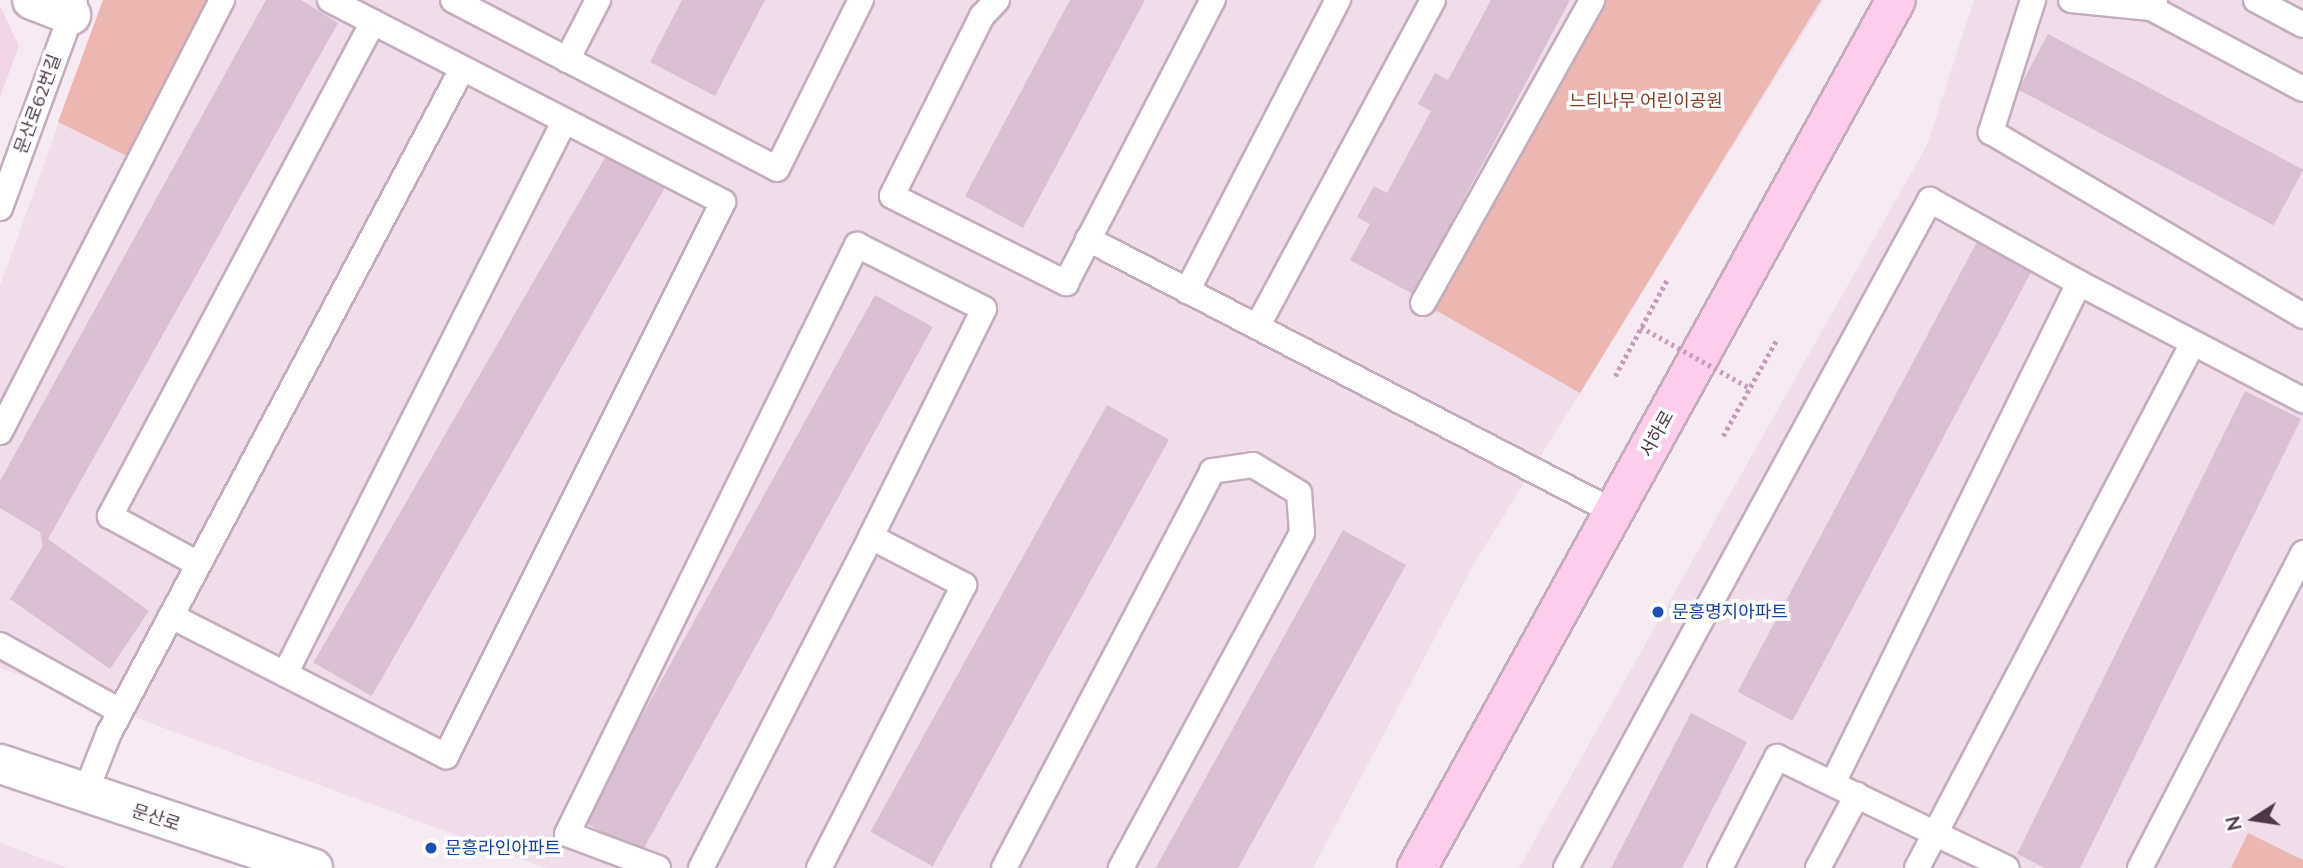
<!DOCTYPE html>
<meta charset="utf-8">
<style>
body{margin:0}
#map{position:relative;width:2303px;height:868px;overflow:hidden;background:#f6ebf3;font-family:Mulish,"Noto Sans KR",sans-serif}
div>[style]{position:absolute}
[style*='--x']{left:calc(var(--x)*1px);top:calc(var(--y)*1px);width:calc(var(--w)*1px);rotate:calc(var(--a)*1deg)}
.residential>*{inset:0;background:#efdde9}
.education>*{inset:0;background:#f0d5e7}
.green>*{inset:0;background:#ecb7b3}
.building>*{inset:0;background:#d9c0d3;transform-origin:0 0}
.path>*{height:4.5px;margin-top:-2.25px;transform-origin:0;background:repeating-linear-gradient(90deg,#c59dbb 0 3.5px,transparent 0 7px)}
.roads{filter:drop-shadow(2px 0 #c3adbd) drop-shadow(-2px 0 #c3adbd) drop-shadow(0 2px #c3adbd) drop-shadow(0 -2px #c3adbd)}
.service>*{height:24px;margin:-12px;padding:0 12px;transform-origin:12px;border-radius:12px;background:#fff}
.minor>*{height:38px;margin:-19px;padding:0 19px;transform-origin:19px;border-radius:19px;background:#fff}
.tertiary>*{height:38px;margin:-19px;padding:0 19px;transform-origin:19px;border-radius:19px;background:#fff}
.secondary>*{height:38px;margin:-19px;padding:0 19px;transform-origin:19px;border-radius:19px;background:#ffcdec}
.path-bridge>*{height:4.5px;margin-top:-2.25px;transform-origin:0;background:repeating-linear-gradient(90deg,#c59dbb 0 3.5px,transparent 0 7px)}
.dots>*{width:19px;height:19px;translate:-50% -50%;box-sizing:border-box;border:4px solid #fff;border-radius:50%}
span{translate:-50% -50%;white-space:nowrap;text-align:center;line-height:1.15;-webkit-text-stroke:7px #fff;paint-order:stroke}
.park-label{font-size:18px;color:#823d26}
.street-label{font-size:18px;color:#4c3847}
.transit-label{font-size:18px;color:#164399}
.left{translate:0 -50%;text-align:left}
.north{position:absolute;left:2219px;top:784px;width:70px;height:70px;-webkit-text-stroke:5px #fff;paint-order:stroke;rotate:258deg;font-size:19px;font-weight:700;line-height:28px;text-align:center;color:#4c3847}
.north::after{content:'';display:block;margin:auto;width:24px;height:32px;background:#4c3847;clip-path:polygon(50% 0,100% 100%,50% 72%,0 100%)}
</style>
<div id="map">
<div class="residential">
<i style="clip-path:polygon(103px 0,1824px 0,1475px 562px,1313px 868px,546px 868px,0 668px,0 286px)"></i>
<i style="clip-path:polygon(1974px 0,2303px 0,2303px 868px,1519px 868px,1927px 145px)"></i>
<i style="clip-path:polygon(0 843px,68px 868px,0 868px)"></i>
</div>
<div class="education">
<i style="clip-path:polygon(0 6px,19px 46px,0 97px)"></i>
</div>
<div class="green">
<i style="clip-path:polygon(103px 0,222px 0,139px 162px,58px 122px)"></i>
<i style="clip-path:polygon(1592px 0,1821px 0,1580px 393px,1423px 303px)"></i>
<i style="clip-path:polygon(2248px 833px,2303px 860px,2303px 868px,2231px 868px)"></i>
</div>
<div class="building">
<i style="clip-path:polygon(266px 0,301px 0,338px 23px,48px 539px,149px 611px,110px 669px,10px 599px,43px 546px,40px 532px,0 508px,0 481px)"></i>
<i style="clip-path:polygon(682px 0,765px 0,715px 96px,650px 62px)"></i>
<i style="clip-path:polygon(1070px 0,1145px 0,1023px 228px,965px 196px)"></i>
<i style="clip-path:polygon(1491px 0,1570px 0,1413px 294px,1350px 260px,1370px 224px,1357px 217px,1374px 186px,1387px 193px,1431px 111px,1418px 104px,1435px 73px,1448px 80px)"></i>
<i style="left:2048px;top:34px;width:289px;height:63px;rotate:28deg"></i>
<i style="left:610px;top:149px;width:67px;height:593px;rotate:30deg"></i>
<i style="left:1979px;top:238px;width:62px;height:514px;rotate:28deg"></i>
<i style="left:875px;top:295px;width:66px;height:602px;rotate:29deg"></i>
<i style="clip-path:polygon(2245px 391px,2301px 419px,2080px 868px,2045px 868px,2017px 854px)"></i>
<i style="left:1107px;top:405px;width:71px;height:488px;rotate:29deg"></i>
<i style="left:1343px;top:530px;width:72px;height:387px;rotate:29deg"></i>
<i style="clip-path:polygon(1691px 713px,1747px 742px,1682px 868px,1611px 868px)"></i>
</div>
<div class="path">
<i style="--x:1615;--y:376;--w:111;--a:-61.6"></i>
<i style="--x:1723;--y:436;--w:111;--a:-60.9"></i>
</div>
<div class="roads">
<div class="service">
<i style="--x:330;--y:0;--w:48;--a:27.1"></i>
<i style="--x:453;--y:0;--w:365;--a:27.5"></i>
<i style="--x:777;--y:169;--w:189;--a:-63.6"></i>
<i style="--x:997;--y:0;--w:22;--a:133"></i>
<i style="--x:982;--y:16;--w:201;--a:116.6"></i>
<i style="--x:892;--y:196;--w:195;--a:26.6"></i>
<i style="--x:1066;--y:283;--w:319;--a:-62.6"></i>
<i style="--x:2033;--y:0;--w:139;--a:107.7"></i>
<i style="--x:1991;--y:132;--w:362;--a:30.5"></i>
<i style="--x:2071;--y:0;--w:80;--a:5.7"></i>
<i style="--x:2151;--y:8;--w:9;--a:-63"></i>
<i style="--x:2256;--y:0;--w:53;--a:28"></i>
<i style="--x:2151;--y:8;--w:172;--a:28.1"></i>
<i style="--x:567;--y:60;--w:68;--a:-62.7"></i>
<i style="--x:0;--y:208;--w:217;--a:-69.8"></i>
<i style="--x:1088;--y:239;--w:593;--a:27.43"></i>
<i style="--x:1187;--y:291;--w:328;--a:-62.6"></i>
<i style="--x:1423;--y:303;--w:347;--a:-60.8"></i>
<i style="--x:1257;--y:327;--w:371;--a:-61.7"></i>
<i style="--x:0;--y:432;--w:486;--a:-62.8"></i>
<i style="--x:171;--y:616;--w:309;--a:27"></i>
<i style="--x:446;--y:756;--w:619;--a:-63.43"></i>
<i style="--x:723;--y:202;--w:394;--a:-152.8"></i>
<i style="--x:373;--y:22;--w:560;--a:118.03"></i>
<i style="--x:110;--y:516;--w:100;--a:28.6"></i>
<i style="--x:0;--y:645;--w:137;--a:28.8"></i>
<i style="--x:285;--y:674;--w:619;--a:-63.19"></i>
<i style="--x:1833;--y:783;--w:557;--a:-63.8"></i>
<i style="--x:2079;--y:283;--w:253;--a:27.6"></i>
<i style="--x:84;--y:796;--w:68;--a:-68.4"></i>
<i style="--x:109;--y:733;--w:752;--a:-62"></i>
<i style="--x:658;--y:868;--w:97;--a:-159.5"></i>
<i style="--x:567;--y:834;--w:657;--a:-63.79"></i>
<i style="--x:857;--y:245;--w:142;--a:26.7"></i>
<i style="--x:984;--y:309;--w:254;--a:116.4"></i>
<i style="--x:701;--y:868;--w:372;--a:-62.8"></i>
<i style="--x:871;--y:537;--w:105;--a:27.3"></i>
<i style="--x:964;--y:585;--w:318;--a:117.1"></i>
<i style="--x:1004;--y:868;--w:448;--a:-62.3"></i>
<i style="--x:1212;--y:471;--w:41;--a:-8.3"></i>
<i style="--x:1253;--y:465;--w:54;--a:31.3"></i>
<i style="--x:1299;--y:493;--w:40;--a:85.7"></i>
<i style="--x:1302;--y:533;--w:381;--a:118.4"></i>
<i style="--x:1566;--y:868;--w:761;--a:-61.41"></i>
<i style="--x:1930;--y:200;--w:171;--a:29.1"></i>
<i style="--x:1720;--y:868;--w:125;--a:-62.8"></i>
<i style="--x:1777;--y:757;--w:255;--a:25.8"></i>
<i style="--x:1818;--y:868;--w:83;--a:-61.9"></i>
<i style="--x:1917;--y:868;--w:593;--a:-62.27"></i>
<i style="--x:2140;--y:868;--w:355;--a:-62.6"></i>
</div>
<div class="minor">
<i style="--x:32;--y:0;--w:42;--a:21"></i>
</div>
<div class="tertiary">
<i style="--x:0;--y:764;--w:330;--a:18.4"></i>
</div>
<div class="secondary">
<i style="--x:1417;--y:868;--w:991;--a:-61.11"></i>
</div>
</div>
<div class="path-bridge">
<i style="--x:1641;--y:327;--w:125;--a:29.2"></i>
</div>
<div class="dots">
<i style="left:1658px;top:612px;background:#1a4fb4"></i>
<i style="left:431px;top:848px;background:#1a4fb4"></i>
</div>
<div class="park-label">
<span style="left:1646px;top:101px">느티나무 어린이공원</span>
</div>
<div class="street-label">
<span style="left:38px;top:104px;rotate:-70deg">문산로62번길</span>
<span style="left:1657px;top:434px;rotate:-61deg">서하로</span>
<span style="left:156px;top:818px;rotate:18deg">문산로</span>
</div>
<div class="transit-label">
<span class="left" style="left:1672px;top:612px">문흥명지아파트</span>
<span class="left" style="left:445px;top:848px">문흥라인아파트</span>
</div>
<div class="north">N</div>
</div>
